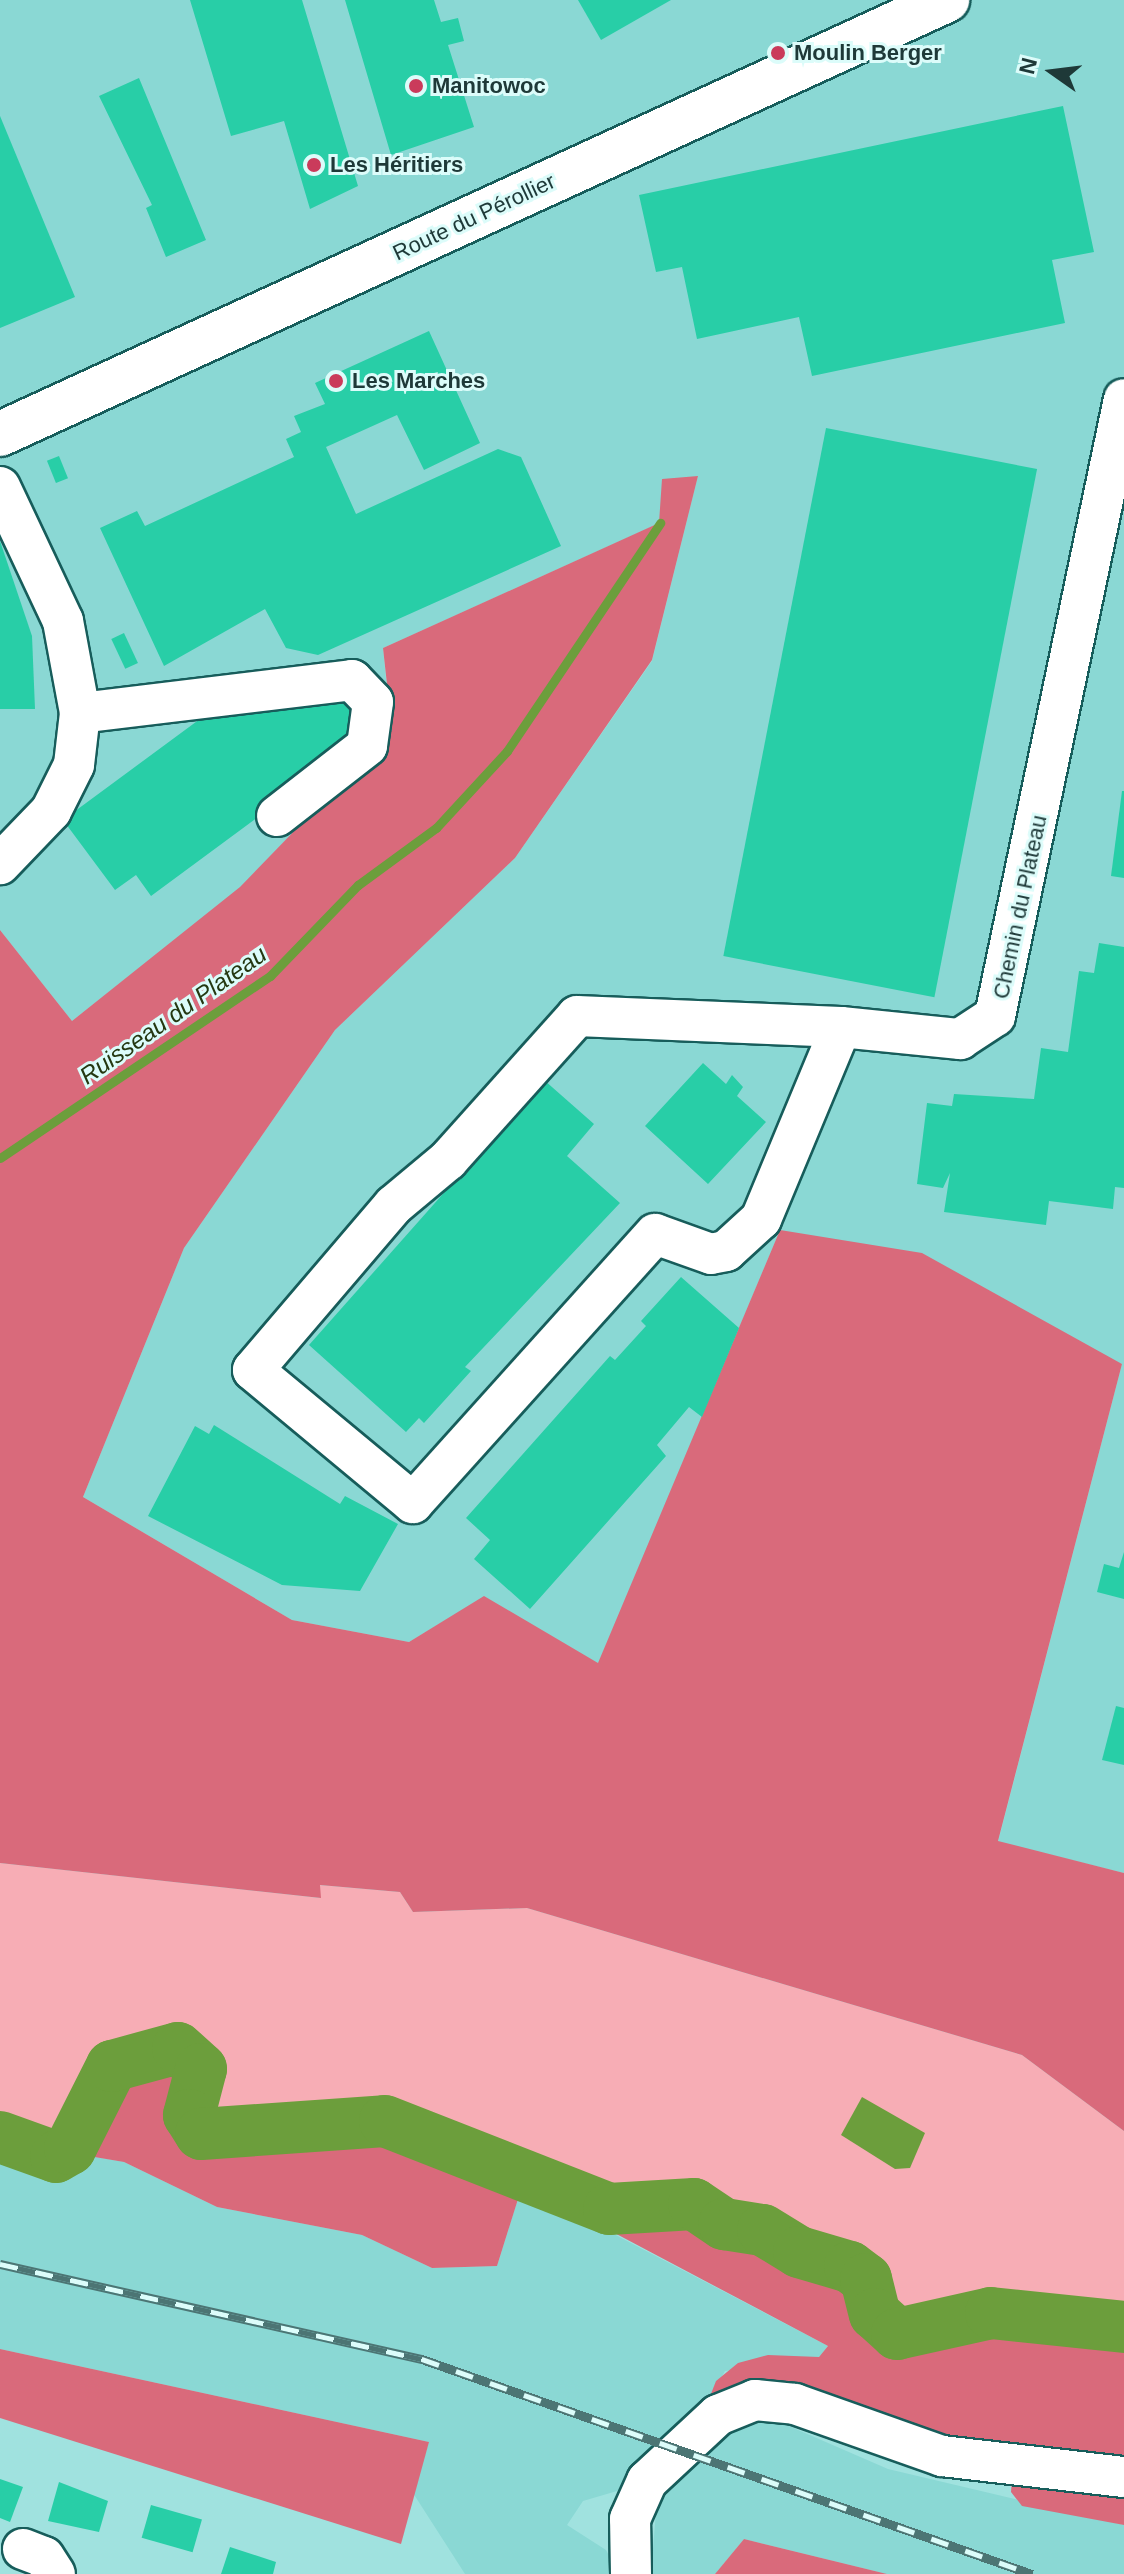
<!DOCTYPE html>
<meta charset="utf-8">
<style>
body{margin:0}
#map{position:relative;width:1124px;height:2574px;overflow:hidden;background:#a0e2df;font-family:Helvetica,sans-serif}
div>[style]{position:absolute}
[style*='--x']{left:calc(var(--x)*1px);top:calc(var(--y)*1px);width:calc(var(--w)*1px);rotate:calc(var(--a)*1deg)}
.built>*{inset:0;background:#8ad8d4}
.green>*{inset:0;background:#f7adb5}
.forest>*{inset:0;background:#d96a7b}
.water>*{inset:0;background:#6c9e3c}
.stream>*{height:9px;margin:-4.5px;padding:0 4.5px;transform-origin:4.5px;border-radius:4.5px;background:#6c9e3c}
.river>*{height:52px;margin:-26px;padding:0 26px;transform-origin:26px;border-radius:26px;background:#6c9e3c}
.building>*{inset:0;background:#28cea7;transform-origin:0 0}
.roads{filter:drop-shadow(2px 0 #175d5b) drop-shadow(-2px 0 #175d5b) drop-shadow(0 2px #175d5b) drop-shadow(0 -2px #175d5b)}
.minor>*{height:40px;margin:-20px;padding:0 20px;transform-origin:20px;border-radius:20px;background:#fff}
.major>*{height:44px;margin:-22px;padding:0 22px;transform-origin:22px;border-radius:22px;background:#fff}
.rail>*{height:9px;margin-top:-4.5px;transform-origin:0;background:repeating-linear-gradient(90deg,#dcfcfa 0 18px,#4c7574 0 36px);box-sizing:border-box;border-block:2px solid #4c7574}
.dots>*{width:22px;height:22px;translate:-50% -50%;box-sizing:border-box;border:4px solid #dcfcfa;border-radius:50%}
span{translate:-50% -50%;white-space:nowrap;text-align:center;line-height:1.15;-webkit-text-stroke:6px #dcfcfa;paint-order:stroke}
.poi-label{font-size:22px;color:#1e3938;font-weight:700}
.left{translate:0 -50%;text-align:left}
.street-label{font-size:22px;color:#1e3938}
.water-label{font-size:24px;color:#243811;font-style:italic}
.north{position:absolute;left:1012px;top:32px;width:80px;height:80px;-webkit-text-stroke:6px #dcfcfa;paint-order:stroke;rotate:284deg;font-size:22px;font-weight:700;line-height:32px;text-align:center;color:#1e3938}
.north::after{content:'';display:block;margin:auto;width:28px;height:36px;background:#1e3938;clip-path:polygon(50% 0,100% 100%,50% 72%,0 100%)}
</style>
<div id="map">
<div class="built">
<i style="clip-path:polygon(0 0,1124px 0,1124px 1873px,998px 1842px,1122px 1364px,780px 1230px,599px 1664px,484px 1597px,409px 1642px,292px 1620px,83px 1497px,184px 1248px,335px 1030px,515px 858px,652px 661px,698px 476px,660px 523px,383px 648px,391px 730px,237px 891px,72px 1021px,0 930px)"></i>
<i style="clip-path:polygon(0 2143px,48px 2164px,73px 2153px,124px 2162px,217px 2207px,362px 2235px,432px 2268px,497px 2266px,522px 2186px,828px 2346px,819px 2357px,725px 2371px,707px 2403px,782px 2423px,888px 2469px,1124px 2525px,1124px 2574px,887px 2574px,744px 2539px,715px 2574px,651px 2574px,656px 2511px,676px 2479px,660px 2458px,617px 2491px,583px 2501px,567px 2525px,606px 2550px,619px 2574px,465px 2574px,413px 2493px,429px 2442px,0 2349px)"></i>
</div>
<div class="green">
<i style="clip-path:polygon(0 1863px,320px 1898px,319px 1885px,400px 1892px,413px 1912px,527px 1908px,1022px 2055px,1124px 2131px,1124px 2327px,991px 2313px,897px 2334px,875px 2314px,866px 2279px,763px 2230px,724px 2224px,678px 2201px,609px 2209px,428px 2135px,365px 2120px,339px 2128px,201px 2134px,189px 2115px,199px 2094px,99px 2084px,70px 2149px,39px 2155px,0 2137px)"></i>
</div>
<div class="forest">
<i style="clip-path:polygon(698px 476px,652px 660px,515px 858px,335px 1030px,184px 1248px,83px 1497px,292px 1620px,409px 1642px,484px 1596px,598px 1663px,780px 1230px,922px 1253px,1122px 1364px,998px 1841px,1124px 1873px,1124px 2131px,1022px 2055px,527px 1908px,413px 1912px,400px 1892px,320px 1885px,321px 1898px,0 1863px,0 930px,72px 1021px,240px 887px,392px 730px,383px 648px,659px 523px,662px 479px)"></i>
<i style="clip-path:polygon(178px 2048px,201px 2069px,189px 2115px,201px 2134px,385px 2121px,524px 2180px,497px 2266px,432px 2268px,362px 2235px,217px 2207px,124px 2162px,65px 2152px,112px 2066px)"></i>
<i style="clip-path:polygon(552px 2191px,609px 2209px,678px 2201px,724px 2224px,763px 2230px,866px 2279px,875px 2314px,897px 2334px,991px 2313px,1124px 2327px,1124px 2525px,1022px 2506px,1011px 2492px,1013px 2466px,707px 2404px,716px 2381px,738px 2363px,768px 2355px,819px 2357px,828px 2346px,590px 2220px)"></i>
<i style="clip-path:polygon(0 2349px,429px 2442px,401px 2544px,0 2418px)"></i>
<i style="clip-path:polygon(744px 2539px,887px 2574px,715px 2574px)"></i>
</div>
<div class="water">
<i style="clip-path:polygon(862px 2097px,925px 2133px,910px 2168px,895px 2169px,841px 2135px)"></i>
</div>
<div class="stream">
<i style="--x:0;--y:1158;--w:326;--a:-34"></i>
<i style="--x:270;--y:976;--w:127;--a:-46"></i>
<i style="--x:358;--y:885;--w:97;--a:-36.2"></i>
<i style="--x:436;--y:828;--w:105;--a:-47.3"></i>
<i style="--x:507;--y:751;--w:275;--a:-56.1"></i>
</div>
<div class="river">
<i style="--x:0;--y:2137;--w:59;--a:19.7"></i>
<i style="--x:56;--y:2157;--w:16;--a:-30"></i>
<i style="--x:70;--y:2149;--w:93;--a:-63.2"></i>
<i style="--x:112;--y:2066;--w:68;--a:-15.3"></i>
<i style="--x:178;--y:2048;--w:31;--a:42"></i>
<i style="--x:201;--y:2069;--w:48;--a:104.6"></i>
<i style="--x:189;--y:2115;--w:22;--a:58"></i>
<i style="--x:201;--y:2134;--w:184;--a:-4"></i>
<i style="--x:385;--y:2121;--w:241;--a:21.4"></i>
<i style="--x:609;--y:2209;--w:85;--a:-3.4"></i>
<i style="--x:694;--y:2204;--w:36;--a:34"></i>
<i style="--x:724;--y:2224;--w:39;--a:9"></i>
<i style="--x:763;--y:2230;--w:42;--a:31.4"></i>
<i style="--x:799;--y:2252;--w:53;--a:16.4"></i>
<i style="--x:850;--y:2267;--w:20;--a:37"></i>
<i style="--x:866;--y:2279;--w:36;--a:76"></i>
<i style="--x:875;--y:2314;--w:30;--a:42"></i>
<i style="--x:897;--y:2334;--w:96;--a:-12.6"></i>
<i style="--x:991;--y:2313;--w:134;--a:6"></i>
</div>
<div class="building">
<i style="clip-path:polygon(190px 0,302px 0,358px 186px,310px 209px,284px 121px,231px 136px)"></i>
<i style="clip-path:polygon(345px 0,434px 0,441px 22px,458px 18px,464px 41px,448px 45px,474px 127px,391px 155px)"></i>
<i style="clip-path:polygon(578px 0,671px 0,601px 40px)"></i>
<i style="clip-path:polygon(139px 78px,206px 240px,166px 257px,146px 208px,152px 205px,99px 96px)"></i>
<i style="clip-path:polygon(1063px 106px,1094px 252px,1052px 260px,1065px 323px,812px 376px,799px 317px,697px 339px,682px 267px,656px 272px,639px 195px)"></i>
<i style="clip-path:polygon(0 116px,75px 297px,0 328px)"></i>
<i style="clip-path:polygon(429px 331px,480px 443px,424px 470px,397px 415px,326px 447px,356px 514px,498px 449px,521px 457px,561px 546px,318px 655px,286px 648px,265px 609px,164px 666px,100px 528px,137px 511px,145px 526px,294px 457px,286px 439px,301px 432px,294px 416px,325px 404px,315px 383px)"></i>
<i style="left:826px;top:428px;width:215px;height:538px;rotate:11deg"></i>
<i style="left:59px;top:456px;width:24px;height:13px;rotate:68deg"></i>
<i style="clip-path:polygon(0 541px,32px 636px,35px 709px,0 709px)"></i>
<i style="left:124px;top:633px;width:33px;height:14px;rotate:65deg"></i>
<i style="clip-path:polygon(347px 687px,354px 746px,151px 896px,136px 875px,115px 890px,63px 820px,223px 702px)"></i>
<i style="clip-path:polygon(1122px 791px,1124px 791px,1124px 878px,1111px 876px)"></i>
<i style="clip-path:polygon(1099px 943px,1124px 947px,1124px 1188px,1115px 1187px,1113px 1209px,1049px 1201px,1046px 1225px,944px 1212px,950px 1173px,943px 1188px,917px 1184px,927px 1103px,952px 1106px,954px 1094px,1034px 1099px,1041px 1048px,1068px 1052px,1079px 971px,1094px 973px)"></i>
<i style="clip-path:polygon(703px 1063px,726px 1084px,732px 1075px,743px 1087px,737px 1096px,766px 1122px,708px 1184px,645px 1126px)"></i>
<i style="clip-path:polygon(544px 1080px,594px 1124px,567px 1156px,620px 1203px,465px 1367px,471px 1371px,424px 1423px,419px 1418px,406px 1432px,309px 1345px)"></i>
<i style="clip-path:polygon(681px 1277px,739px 1328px,702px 1417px,689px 1407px,657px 1445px,666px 1456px,530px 1609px,474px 1559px,490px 1540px,466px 1518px,610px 1356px,615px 1360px,646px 1326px,641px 1321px)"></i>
<i style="clip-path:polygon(214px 1425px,340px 1504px,345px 1496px,398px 1524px,360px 1591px,282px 1585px,148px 1516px,195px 1426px,209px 1434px)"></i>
<i style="clip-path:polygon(1124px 1552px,1124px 1599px,1097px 1592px,1104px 1564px,1119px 1568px)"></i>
<i style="clip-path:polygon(1116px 1706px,1124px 1708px,1124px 1765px,1102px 1760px)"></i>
<i style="clip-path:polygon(0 2479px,23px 2487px,10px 2522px,0 2518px)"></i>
<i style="clip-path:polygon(59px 2482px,108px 2501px,99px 2532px,48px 2521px)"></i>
<i style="left:151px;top:2505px;width:53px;height:34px;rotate:16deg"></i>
<i style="clip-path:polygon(230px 2547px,276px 2562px,273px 2574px,221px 2574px)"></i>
</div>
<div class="roads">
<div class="minor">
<i style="--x:0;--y:487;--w:148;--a:64.8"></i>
<i style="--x:63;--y:621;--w:94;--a:79.5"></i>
<i style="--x:80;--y:713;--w:52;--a:96.6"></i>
<i style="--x:74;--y:765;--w:51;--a:116.6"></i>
<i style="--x:51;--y:811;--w:74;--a:133.9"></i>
<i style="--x:80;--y:713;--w:274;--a:-6.9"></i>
<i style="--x:352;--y:680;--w:30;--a:46"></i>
<i style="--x:373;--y:702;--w:44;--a:97.8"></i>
<i style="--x:367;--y:746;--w:114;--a:142.1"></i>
<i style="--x:841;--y:1027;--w:208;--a:112.6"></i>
<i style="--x:761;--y:1219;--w:47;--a:137.6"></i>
<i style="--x:726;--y:1251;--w:15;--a:169"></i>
<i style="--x:711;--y:1254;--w:59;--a:-160.3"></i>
<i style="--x:655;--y:1234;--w:362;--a:132"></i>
<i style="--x:413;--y:1503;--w:208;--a:-140.3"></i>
<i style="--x:253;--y:1370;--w:217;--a:-49.5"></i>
<i style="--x:394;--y:1205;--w:70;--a:-39.8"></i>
<i style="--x:448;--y:1160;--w:193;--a:-48.1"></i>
<i style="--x:577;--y:1016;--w:264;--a:2.4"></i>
<i style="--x:841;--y:1027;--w:120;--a:5.8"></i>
<i style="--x:960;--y:1039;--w:42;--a:-33.3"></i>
<i style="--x:995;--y:1016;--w:630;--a:-78.19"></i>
<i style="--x:23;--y:2549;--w:22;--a:21"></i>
<i style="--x:44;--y:2557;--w:20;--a:57"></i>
<i style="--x:631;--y:2574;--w:55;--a:-91"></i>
<i style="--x:630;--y:2519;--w:42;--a:-65.9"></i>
<i style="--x:647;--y:2481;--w:97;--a:-42.9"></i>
<i style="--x:718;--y:2415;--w:40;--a:-22"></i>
<i style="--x:755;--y:2400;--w:40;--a:5.7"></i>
<i style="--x:795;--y:2404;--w:156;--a:19.5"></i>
<i style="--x:942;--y:2456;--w:183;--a:6.6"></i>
</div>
<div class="major">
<i style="--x:0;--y:434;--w:1042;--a:-24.62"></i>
</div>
</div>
<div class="rail">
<i style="--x:0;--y:2264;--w:433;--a:12.7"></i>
<i style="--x:422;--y:2359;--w:647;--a:19.42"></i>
</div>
<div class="dots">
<i style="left:778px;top:53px;background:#ca3b5b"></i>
<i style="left:416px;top:86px;background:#ca3b5b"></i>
<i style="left:314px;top:165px;background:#ca3b5b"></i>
<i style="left:336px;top:381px;background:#ca3b5b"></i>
</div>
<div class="poi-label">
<span class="left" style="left:794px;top:53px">Moulin Berger</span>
<span class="left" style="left:432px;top:86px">Manitowoc</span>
<span class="left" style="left:330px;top:165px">Les Héritiers</span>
<span class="left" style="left:352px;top:381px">Les Marches</span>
</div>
<div class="street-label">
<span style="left:474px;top:217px;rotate:-25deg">Route du Pérollier</span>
<span style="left:1020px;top:907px;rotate:-78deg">Chemin du Plateau</span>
</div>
<div class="water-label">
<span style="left:173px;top:1015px;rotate:-35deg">Ruisseau du Plateau</span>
</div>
<div class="north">N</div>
</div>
